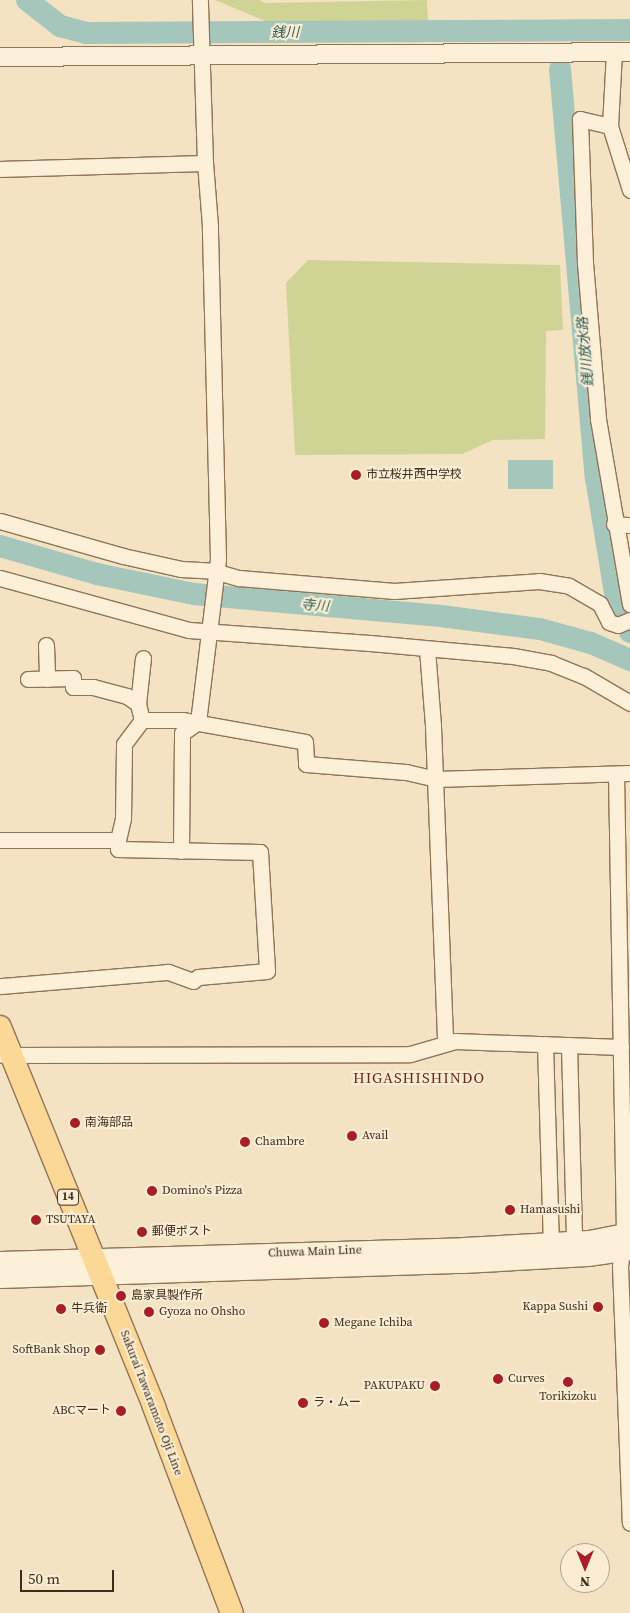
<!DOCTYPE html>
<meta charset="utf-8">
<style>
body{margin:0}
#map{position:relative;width:630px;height:1613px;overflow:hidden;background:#f4e3c3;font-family:"Source Serif 4","Noto Sans JP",serif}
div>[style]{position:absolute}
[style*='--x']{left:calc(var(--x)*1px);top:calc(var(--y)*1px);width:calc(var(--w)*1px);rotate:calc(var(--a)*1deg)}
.green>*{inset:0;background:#cfd495}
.water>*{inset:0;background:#a5c6bb;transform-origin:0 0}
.river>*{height:22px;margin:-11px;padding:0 11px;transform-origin:11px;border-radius:11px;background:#a5c6bb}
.roads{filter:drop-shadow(1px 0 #917357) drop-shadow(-1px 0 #917357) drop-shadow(0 1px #917357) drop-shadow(0 -1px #917357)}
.minor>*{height:15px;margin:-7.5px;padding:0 7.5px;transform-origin:7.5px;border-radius:7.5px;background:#fdf0d8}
.tertiary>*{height:18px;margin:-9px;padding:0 9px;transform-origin:9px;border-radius:9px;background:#fdf0d8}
.secondary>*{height:20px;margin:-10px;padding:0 10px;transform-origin:10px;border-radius:10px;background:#fdf0d8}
.primary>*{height:22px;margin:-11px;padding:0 11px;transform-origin:11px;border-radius:11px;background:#fbd896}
.dots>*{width:14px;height:14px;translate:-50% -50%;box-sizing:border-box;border:2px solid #faedd4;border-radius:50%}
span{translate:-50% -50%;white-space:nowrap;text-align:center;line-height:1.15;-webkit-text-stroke:4px #faedd4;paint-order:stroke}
.shield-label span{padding:1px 4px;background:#faedd4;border:1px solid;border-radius:4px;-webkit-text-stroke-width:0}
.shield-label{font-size:11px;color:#3f2c1d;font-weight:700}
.poi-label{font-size:12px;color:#3f2c1d}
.left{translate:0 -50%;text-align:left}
.right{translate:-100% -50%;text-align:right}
.street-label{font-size:12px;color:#3f2c1d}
.water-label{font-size:14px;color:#2a605b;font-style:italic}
.quarter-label{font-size:15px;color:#712616;letter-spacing:1px}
.north{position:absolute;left:560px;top:1543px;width:50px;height:50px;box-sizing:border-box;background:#faedd4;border:1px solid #afa08b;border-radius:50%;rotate:180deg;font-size:14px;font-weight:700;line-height:20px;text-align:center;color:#3f2c1d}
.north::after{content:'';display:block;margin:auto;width:18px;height:22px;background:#a81e24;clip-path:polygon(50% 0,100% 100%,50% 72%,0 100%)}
.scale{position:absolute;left:20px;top:1570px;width:94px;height:22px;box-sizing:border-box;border:2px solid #3f2c1d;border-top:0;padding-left:6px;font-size:15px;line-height:18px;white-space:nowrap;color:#3f2c1d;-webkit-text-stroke:4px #faedd4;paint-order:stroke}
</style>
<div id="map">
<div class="green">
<i style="clip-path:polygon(215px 0,259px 0,265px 3px,427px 0,428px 22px,279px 27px)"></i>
<i style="clip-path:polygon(308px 260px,560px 265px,563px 330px,546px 331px,545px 439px,493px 440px,462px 454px,295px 455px,286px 283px)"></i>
</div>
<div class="water">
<i style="left:553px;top:460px;width:29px;height:45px;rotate:90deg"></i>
</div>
<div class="river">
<i style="--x:27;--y:0;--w:42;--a:38.2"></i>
<i style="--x:60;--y:26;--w:27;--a:15"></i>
<i style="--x:86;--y:33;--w:544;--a:-0.32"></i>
<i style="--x:560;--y:69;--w:411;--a:85"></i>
<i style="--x:596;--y:478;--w:123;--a:80.6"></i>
<i style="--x:616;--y:599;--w:36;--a:67"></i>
<i style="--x:0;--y:546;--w:101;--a:16.1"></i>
<i style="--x:97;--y:574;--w:99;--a:11.7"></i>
<i style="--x:194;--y:594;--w:248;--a:5.1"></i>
<i style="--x:441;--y:616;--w:100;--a:7.5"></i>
<i style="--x:540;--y:629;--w:53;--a:15.4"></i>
<i style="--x:591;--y:643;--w:43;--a:23.6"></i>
</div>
<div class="roads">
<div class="minor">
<i style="--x:614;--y:52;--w:74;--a:93.1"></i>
<i style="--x:610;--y:126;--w:31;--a:-167"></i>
<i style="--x:580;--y:119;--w:144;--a:88"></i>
<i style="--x:585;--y:263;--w:157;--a:85.2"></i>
<i style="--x:598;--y:419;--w:188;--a:80.2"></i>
<i style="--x:610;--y:126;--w:67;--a:72.6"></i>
<i style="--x:0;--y:169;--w:205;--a:-1.7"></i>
<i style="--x:0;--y:521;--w:128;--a:15.9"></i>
<i style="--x:123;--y:556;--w:59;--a:12.6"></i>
<i style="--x:181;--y:569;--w:33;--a:3"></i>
<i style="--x:214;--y:571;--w:26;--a:16"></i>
<i style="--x:239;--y:578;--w:156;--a:4.8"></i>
<i style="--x:394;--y:591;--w:145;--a:-3.9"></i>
<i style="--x:539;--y:581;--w:30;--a:9"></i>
<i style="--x:569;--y:586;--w:36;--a:30"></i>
<i style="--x:600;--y:604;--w:20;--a:63"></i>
<i style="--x:609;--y:622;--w:9;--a:18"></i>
<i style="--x:618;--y:625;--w:13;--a:-23"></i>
<i style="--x:614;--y:524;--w:16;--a:4"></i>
<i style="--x:0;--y:578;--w:196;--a:15.4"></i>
<i style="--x:189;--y:630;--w:181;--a:4.1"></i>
<i style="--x:370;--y:643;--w:144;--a:5.2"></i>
<i style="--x:513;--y:656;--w:39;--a:10"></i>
<i style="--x:551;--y:663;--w:35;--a:22"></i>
<i style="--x:584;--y:676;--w:53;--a:30.4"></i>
<i style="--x:46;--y:645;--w:34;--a:88"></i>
<i style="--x:427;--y:649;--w:77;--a:85.5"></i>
<i style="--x:433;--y:726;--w:316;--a:87.8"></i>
<i style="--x:28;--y:679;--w:45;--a:-1.3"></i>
<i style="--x:73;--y:678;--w:9;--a:90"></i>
<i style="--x:73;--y:687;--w:20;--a:0"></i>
<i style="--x:93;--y:687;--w:35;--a:15"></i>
<i style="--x:127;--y:696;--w:14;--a:36"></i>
<i style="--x:138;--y:704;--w:16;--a:76"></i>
<i style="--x:138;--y:704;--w:46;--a:-83.8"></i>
<i style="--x:142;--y:720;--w:40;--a:0"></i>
<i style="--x:182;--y:720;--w:125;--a:10.1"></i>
<i style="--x:305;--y:742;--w:22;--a:87"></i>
<i style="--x:306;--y:764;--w:100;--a:4.6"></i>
<i style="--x:406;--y:772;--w:31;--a:13"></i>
<i style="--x:436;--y:779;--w:194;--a:-1.8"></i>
<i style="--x:616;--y:774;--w:460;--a:89"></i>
<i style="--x:624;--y:1234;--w:32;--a:97"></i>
<i style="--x:620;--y:1266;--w:257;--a:87.8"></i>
<i style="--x:0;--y:840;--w:118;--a:0"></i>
<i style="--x:118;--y:840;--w:9;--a:90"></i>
<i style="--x:118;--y:849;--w:142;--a:1.2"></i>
<i style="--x:260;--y:852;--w:119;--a:86.6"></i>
<i style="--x:267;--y:971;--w:69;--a:175"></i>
<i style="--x:198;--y:977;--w:6;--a:141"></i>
<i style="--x:193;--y:981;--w:27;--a:-160"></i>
<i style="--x:168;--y:972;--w:169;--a:175.2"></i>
<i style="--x:118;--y:840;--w:22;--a:-77"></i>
<i style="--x:123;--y:819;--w:75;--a:-89.2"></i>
<i style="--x:124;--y:744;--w:30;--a:-53"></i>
<i style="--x:181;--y:851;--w:118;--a:-89.5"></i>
<i style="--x:182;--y:733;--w:19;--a:-35"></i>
<i style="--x:198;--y:722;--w:164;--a:-83"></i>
<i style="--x:218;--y:559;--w:333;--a:-91.4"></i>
<i style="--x:210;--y:226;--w:63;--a:-94.5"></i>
<i style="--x:205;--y:163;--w:163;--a:-91.8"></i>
<i style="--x:545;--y:1044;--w:199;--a:88.3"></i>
<i style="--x:569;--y:1045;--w:197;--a:88.5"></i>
<i style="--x:3;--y:1055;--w:407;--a:-0.1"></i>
<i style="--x:410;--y:1054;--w:47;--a:-16.1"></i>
<i style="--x:455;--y:1041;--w:166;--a:2.1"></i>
</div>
<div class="tertiary">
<i style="--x:0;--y:57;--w:630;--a:-0.45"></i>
</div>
<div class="secondary">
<i style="--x:0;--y:1262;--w:464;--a:-1.7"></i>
<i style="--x:464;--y:1248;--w:125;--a:-3.2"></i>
<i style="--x:589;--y:1241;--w:42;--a:-11"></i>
<i style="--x:0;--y:1278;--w:463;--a:-1.9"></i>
<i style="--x:463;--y:1263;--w:125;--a:-3.2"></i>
<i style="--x:588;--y:1256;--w:42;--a:-8.1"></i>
</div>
<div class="primary">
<i style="--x:0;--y:1027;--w:410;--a:67.9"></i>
<i style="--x:154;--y:1407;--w:220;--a:69.3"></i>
</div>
</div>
<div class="dots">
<i style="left:356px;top:475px;background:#a81e24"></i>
<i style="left:75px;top:1123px;background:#a81e24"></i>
<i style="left:352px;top:1136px;background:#a81e24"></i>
<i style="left:245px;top:1142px;background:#a81e24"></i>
<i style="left:152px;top:1191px;background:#a81e24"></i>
<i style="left:510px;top:1210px;background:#a81e24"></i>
<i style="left:36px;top:1220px;background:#a81e24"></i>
<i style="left:142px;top:1232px;background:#a81e24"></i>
<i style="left:121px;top:1296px;background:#a81e24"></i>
<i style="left:598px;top:1307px;background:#a81e24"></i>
<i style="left:61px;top:1309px;background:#a81e24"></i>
<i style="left:149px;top:1312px;background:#a81e24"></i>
<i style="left:324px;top:1323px;background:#a81e24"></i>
<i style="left:100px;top:1350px;background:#a81e24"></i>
<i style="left:498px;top:1379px;background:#a81e24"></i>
<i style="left:568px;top:1382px;background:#a81e24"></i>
<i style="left:435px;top:1386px;background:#a81e24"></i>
<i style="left:303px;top:1403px;background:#a81e24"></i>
<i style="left:121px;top:1411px;background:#a81e24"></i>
</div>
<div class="shield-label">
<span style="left:68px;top:1197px">14</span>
</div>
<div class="poi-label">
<span class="left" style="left:366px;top:475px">市立桜井西中学校</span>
<span class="left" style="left:85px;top:1123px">南海部品</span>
<span class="left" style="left:362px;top:1136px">Avail</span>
<span class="left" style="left:255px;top:1142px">Chambre</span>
<span class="left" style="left:162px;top:1191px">Domino's Pizza</span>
<span class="left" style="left:520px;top:1210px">Hamasushi</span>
<span class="left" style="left:46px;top:1220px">TSUTAYA</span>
<span class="left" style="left:152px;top:1232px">郵便ポスト</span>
<span class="left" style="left:131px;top:1296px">島家具製作所</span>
<span class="right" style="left:588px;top:1307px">Kappa Sushi</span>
<span class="left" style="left:71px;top:1309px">牛兵衛</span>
<span class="left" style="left:159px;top:1312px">Gyoza no Ohsho</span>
<span class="left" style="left:334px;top:1323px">Megane Ichiba</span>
<span class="right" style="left:90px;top:1350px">SoftBank Shop</span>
<span class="left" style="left:508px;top:1379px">Curves</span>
<span class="right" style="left:425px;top:1386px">PAKUPAKU</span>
<span style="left:568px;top:1397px">Torikizoku</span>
<span class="left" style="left:313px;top:1403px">ラ・ムー</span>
<span class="right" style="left:111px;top:1411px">ABCマート</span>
</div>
<div class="street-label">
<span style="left:315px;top:1252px;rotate:-2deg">Chuwa Main Line</span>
<span style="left:151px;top:1403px;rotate:69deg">Sakurai Tawaramoto Oji Line</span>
</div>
<div class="water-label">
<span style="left:285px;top:32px">銭川</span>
<span style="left:585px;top:352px;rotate:-95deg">銭川放水路</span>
<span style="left:315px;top:605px;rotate:5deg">寺川</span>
</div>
<div class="quarter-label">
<span style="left:419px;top:1078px">HIGASHISHINDO</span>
</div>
<div class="north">N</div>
<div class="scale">50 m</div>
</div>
